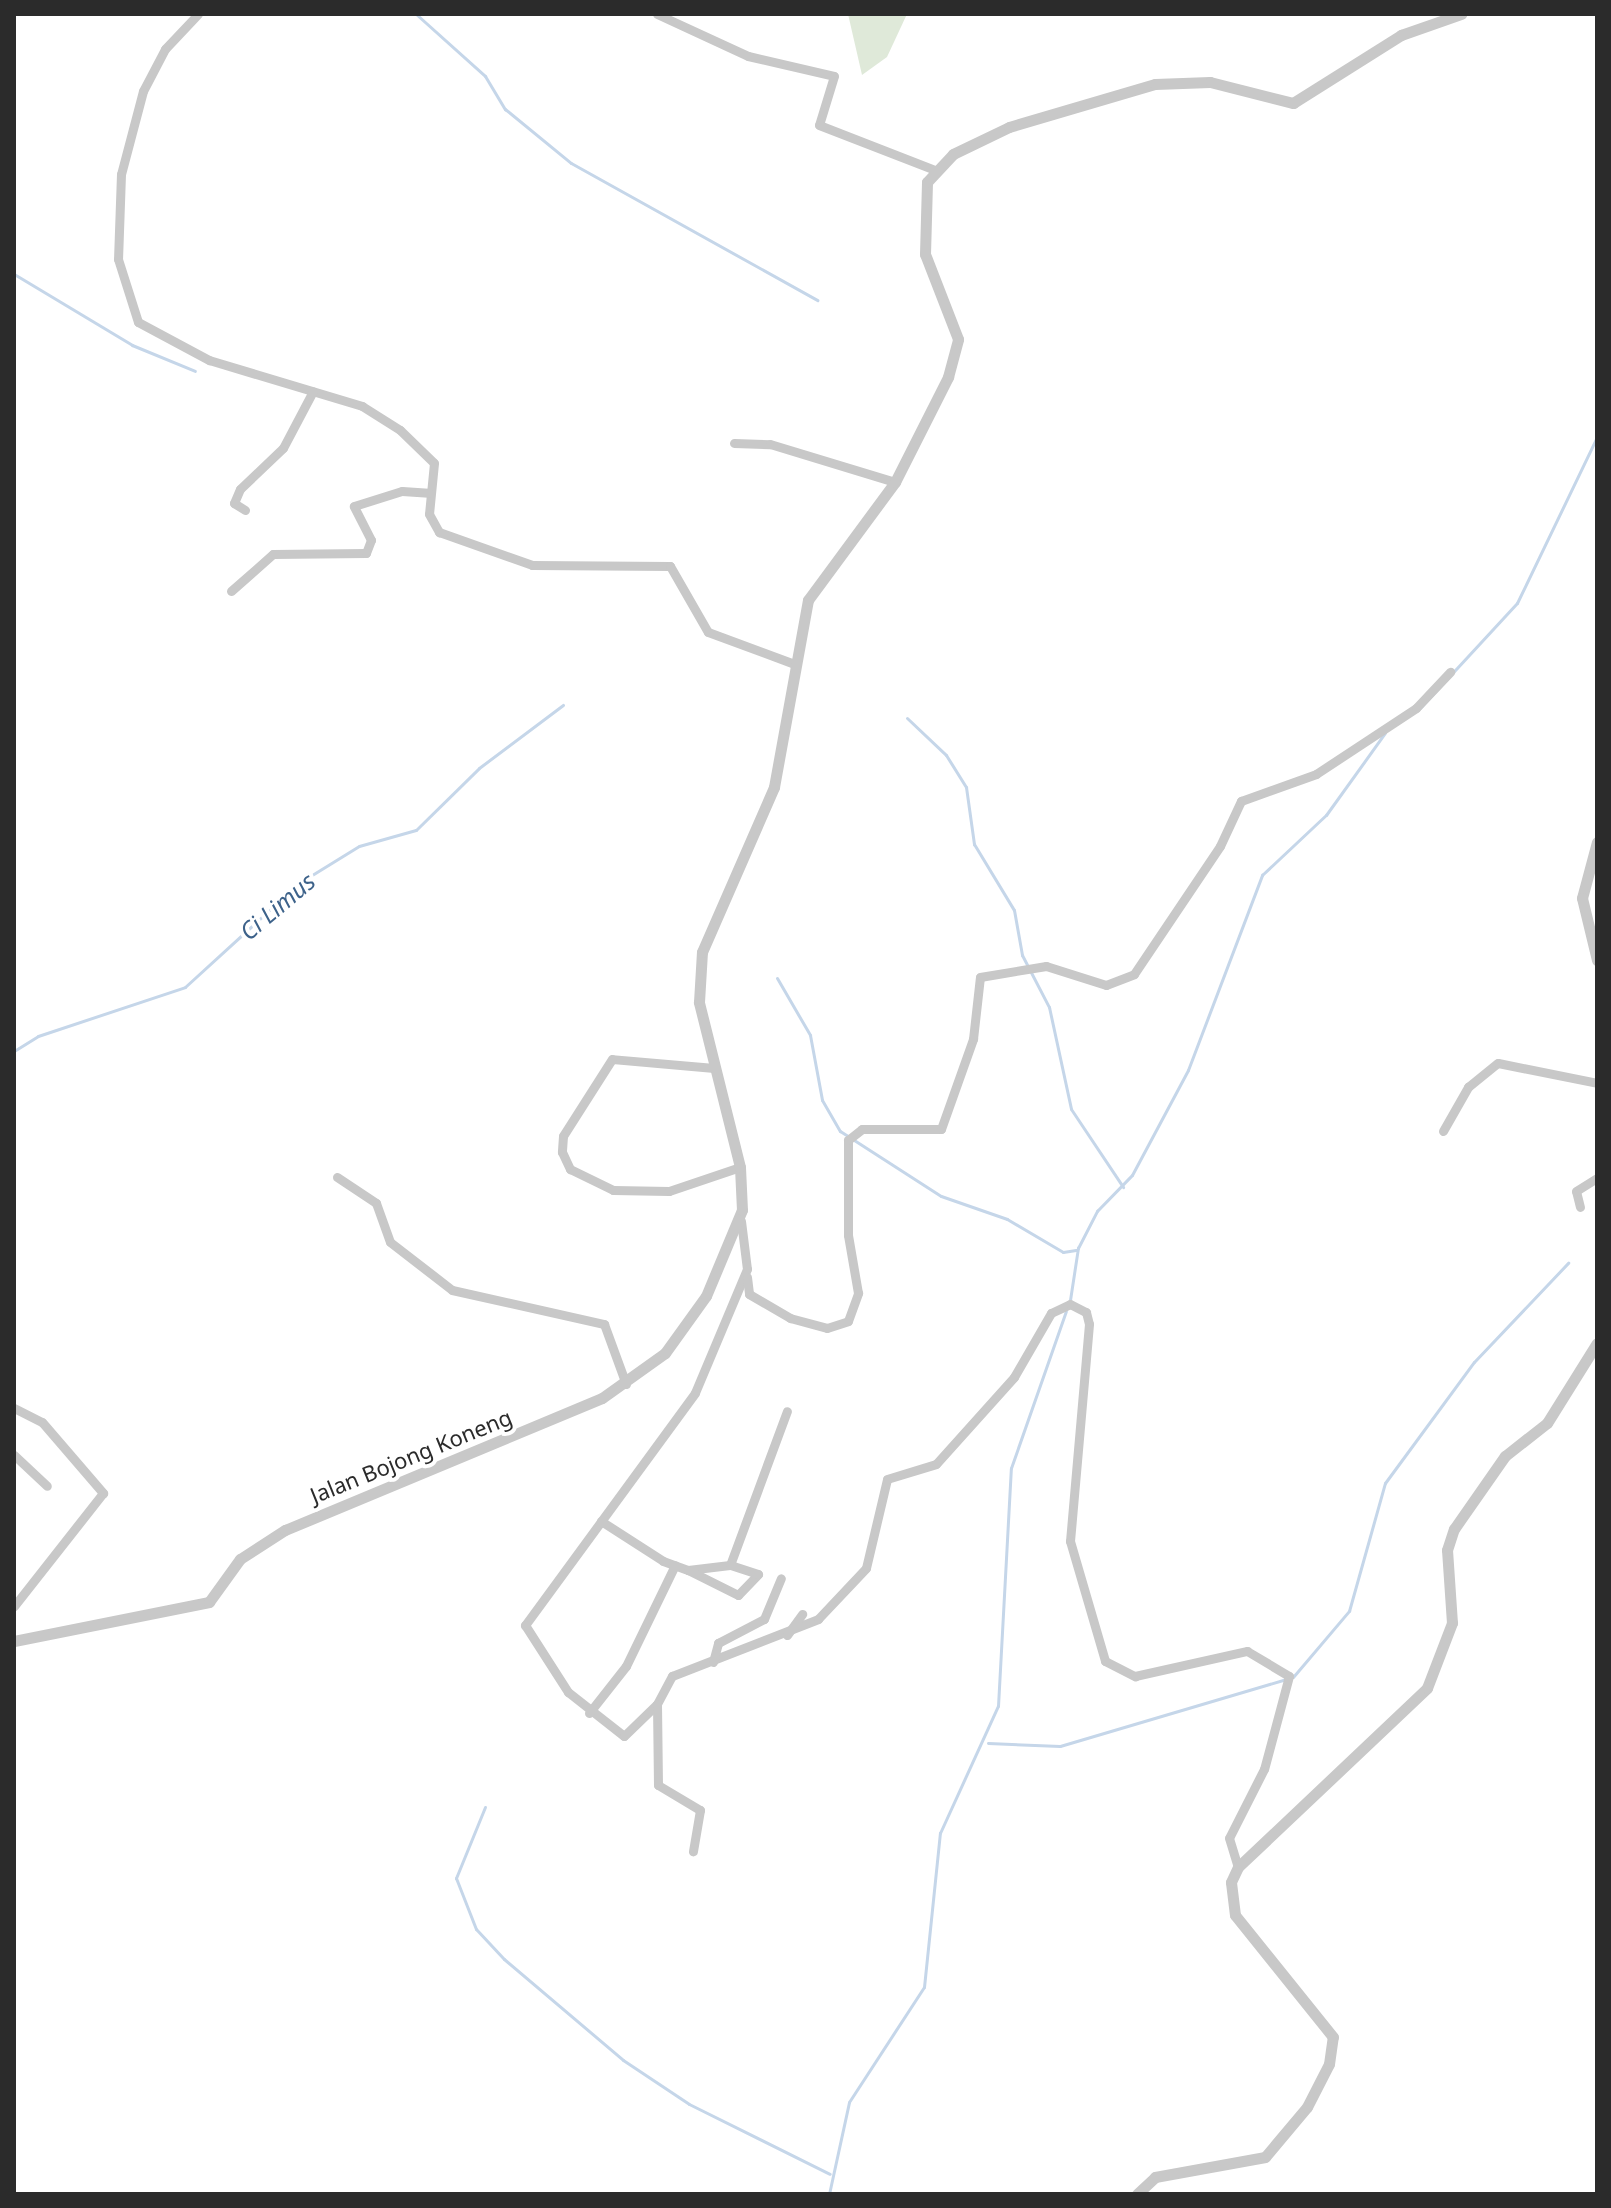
<!DOCTYPE html>
<style>
body{margin:0}
#map{position:relative;width:1611px;height:2208px;overflow:hidden;background:#fff;font-family:"Noto Sans",sans-serif}
div>[style]{position:absolute}
[style*='--x']{left:calc(var(--x)*1px);top:calc(var(--y)*1px);width:calc(var(--w)*1px);rotate:calc(var(--a)*1deg)}
.green>*{inset:0;background:#dfe9d9}
.stream>*{height:3px;margin:-1.5px;padding:0 1.5px;transform-origin:1.5px;border-radius:1.5px;background:#c5d6e9}
.minor>*{height:9px;margin:-4.5px;padding:0 4.5px;transform-origin:4.5px;border-radius:4.5px;background:#c8c8c8}
.tertiary>*{height:11px;margin:-5.5px;padding:0 5.5px;transform-origin:5.5px;border-radius:5.5px;background:#c8c8c8}
span{translate:-50% -50%;white-space:nowrap;text-align:center;line-height:1.15;-webkit-text-stroke:8px #fff;paint-order:stroke}
.street-label{font-size:22px;color:#2b2b2b}
.water-label{font-size:24px;color:#3d628a;font-style:italic}
.frame{position:absolute;inset:0;border:16px solid #2b2b2b;pointer-events:none}
</style>
<div id="map">
<div class="green">
<i style="clip-path:polygon(848px 14px,907px 14px,887px 57px,862px 75px)"></i>
</div>
<div class="stream">
<i style="--x:416;--y:14;--w:93;--a:41.9"></i>
<i style="--x:485;--y:76;--w:39;--a:59"></i>
<i style="--x:505;--y:109;--w:85;--a:39.3"></i>
<i style="--x:571;--y:163;--w:282;--a:29.1"></i>
<i style="--x:963;--y:14;--w:17;--a:0"></i>
<i style="--x:14;--y:274;--w:138;--a:31"></i>
<i style="--x:132;--y:345;--w:68;--a:22.4"></i>
<i style="--x:1420;--y:708;--w:143;--a:-47.3"></i>
<i style="--x:1517;--y:603;--w:184;--a:-64.3"></i>
<i style="--x:907;--y:718;--w:54;--a:43.5"></i>
<i style="--x:946;--y:755;--w:38;--a:58"></i>
<i style="--x:966;--y:787;--w:58;--a:82"></i>
<i style="--x:974;--y:844;--w:77;--a:58.8"></i>
<i style="--x:1014;--y:910;--w:46;--a:79.9"></i>
<i style="--x:1022;--y:955;--w:59;--a:62.6"></i>
<i style="--x:1049;--y:1007;--w:104;--a:77.8"></i>
<i style="--x:1071;--y:1109;--w:94;--a:56.3"></i>
<i style="--x:777;--y:978;--w:66;--a:59.9"></i>
<i style="--x:810;--y:1035;--w:66;--a:79.5"></i>
<i style="--x:822;--y:1100;--w:36;--a:60"></i>
<i style="--x:840;--y:1131;--w:120;--a:32.8"></i>
<i style="--x:941;--y:1196;--w:70;--a:19.2"></i>
<i style="--x:1007;--y:1219;--w:65;--a:30.5"></i>
<i style="--x:1063;--y:1252;--w:13;--a:-9"></i>
<i style="--x:14;--y:1051;--w:28;--a:-32"></i>
<i style="--x:38;--y:1036;--w:155;--a:-18.4"></i>
<i style="--x:185;--y:987;--w:154;--a:-42.4"></i>
<i style="--x:299;--y:883;--w:70;--a:-31.7"></i>
<i style="--x:359;--y:846;--w:59;--a:-15.7"></i>
<i style="--x:416;--y:830;--w:88;--a:-44.5"></i>
<i style="--x:479;--y:768;--w:105;--a:-36.9"></i>
<i style="--x:1070;--y:1300;--w:53;--a:-81.3"></i>
<i style="--x:1078;--y:1248;--w:42;--a:-62.8"></i>
<i style="--x:1097;--y:1211;--w:50;--a:-45.8"></i>
<i style="--x:1132;--y:1175;--w:119;--a:-61.9"></i>
<i style="--x:1188;--y:1070;--w:209;--a:-69.2"></i>
<i style="--x:1262;--y:875;--w:88;--a:-43.2"></i>
<i style="--x:1326;--y:815;--w:101;--a:-54.3"></i>
<i style="--x:1293;--y:1677;--w:87;--a:-49.7"></i>
<i style="--x:1349;--y:1611;--w:133;--a:-74.3"></i>
<i style="--x:1385;--y:1483;--w:150;--a:-53.7"></i>
<i style="--x:1474;--y:1362;--w:137;--a:-46.5"></i>
<i style="--x:988;--y:1743;--w:72;--a:2.4"></i>
<i style="--x:1060;--y:1746;--w:236;--a:-16.5"></i>
<i style="--x:485;--y:1807;--w:77;--a:112.2"></i>
<i style="--x:456;--y:1878;--w:55;--a:68.6"></i>
<i style="--x:476;--y:1929;--w:41;--a:47"></i>
<i style="--x:504;--y:1959;--w:156;--a:40.3"></i>
<i style="--x:623;--y:2060;--w:79;--a:33.7"></i>
<i style="--x:689;--y:2104;--w:157;--a:26.4"></i>
<i style="--x:829;--y:2194;--w:94;--a:-77.7"></i>
<i style="--x:849;--y:2102;--w:137;--a:-56.9"></i>
<i style="--x:924;--y:1987;--w:155;--a:-84.1"></i>
<i style="--x:940;--y:1833;--w:140;--a:-65.5"></i>
<i style="--x:998;--y:1706;--w:238;--a:-86.9"></i>
<i style="--x:1011;--y:1468;--w:166;--a:-70.7"></i>
</div>
<div class="minor">
<i style="--x:198;--y:14;--w:48;--a:133.3"></i>
<i style="--x:165;--y:49;--w:47;--a:117.6"></i>
<i style="--x:143;--y:91;--w:86;--a:104.8"></i>
<i style="--x:121;--y:174;--w:85;--a:92"></i>
<i style="--x:118;--y:259;--w:66;--a:72.4"></i>
<i style="--x:138;--y:322;--w:81;--a:28.2"></i>
<i style="--x:209;--y:360;--w:160;--a:16.7"></i>
<i style="--x:362;--y:406;--w:45;--a:32.3"></i>
<i style="--x:400;--y:430;--w:47;--a:44.1"></i>
<i style="--x:434;--y:463;--w:51;--a:95.6"></i>
<i style="--x:429;--y:514;--w:21;--a:61"></i>
<i style="--x:439;--y:532;--w:99;--a:19.5"></i>
<i style="--x:532;--y:565;--w:138;--a:0.4"></i>
<i style="--x:670;--y:566;--w:76;--a:60.1"></i>
<i style="--x:708;--y:632;--w:90;--a:20.3"></i>
<i style="--x:657;--y:14;--w:100;--a:24.8"></i>
<i style="--x:748;--y:56;--w:88;--a:13.1"></i>
<i style="--x:834;--y:76;--w:51;--a:107"></i>
<i style="--x:819;--y:125;--w:124;--a:21.2"></i>
<i style="--x:734;--y:443;--w:36;--a:2"></i>
<i style="--x:770;--y:444;--w:131;--a:16.9"></i>
<i style="--x:245;--y:510;--w:13;--a:-148"></i>
<i style="--x:234;--y:503;--w:15;--a:-67"></i>
<i style="--x:240;--y:489;--w:59;--a:-43.6"></i>
<i style="--x:283;--y:448;--w:64;--a:-62.2"></i>
<i style="--x:231;--y:591;--w:56;--a:-41.4"></i>
<i style="--x:273;--y:554;--w:93;--a:-0.6"></i>
<i style="--x:366;--y:553;--w:14;--a:-69"></i>
<i style="--x:371;--y:540;--w:38;--a:-117"></i>
<i style="--x:354;--y:506;--w:50;--a:-17.4"></i>
<i style="--x:402;--y:491;--w:26;--a:4"></i>
<i style="--x:714;--y:1068;--w:102;--a:-175"></i>
<i style="--x:612;--y:1059;--w:91;--a:122.5"></i>
<i style="--x:563;--y:1136;--w:16;--a:94"></i>
<i style="--x:562;--y:1152;--w:19;--a:65"></i>
<i style="--x:570;--y:1169;--w:48;--a:26"></i>
<i style="--x:613;--y:1190;--w:56;--a:1"></i>
<i style="--x:669;--y:1191;--w:75;--a:-18.7"></i>
<i style="--x:1443;--y:1131;--w:51;--a:-60.4"></i>
<i style="--x:1468;--y:1087;--w:38;--a:-39"></i>
<i style="--x:1498;--y:1063;--w:101;--a:11.4"></i>
<i style="--x:337;--y:1177;--w:47;--a:33.7"></i>
<i style="--x:376;--y:1203;--w:41;--a:70.3"></i>
<i style="--x:390;--y:1242;--w:78;--a:37.7"></i>
<i style="--x:452;--y:1290;--w:156;--a:12.6"></i>
<i style="--x:604;--y:1324;--w:64;--a:69.9"></i>
<i style="--x:1580;--y:1207;--w:16;--a:-104"></i>
<i style="--x:1576;--y:1191;--w:25;--a:-32"></i>
<i style="--x:741;--y:1221;--w:48;--a:82.9"></i>
<i style="--x:747;--y:1269;--w:134;--a:112.8"></i>
<i style="--x:695;--y:1393;--w:288;--a:126.2"></i>
<i style="--x:525;--y:1625;--w:80;--a:57.3"></i>
<i style="--x:568;--y:1692;--w:71;--a:38.2"></i>
<i style="--x:624;--y:1736;--w:46;--a:-44.1"></i>
<i style="--x:657;--y:1704;--w:32;--a:-62"></i>
<i style="--x:672;--y:1676;--w:157;--a:-21.3"></i>
<i style="--x:818;--y:1619;--w:70;--a:-46.7"></i>
<i style="--x:866;--y:1568;--w:91;--a:-76.7"></i>
<i style="--x:887;--y:1479;--w:51;--a:-17"></i>
<i style="--x:936;--y:1464;--w:117;--a:-48.1"></i>
<i style="--x:1014;--y:1377;--w:74;--a:-60"></i>
<i style="--x:1051;--y:1313;--w:21;--a:-25"></i>
<i style="--x:1070;--y:1304;--w:18;--a:27"></i>
<i style="--x:1086;--y:1312;--w:12;--a:76"></i>
<i style="--x:1089;--y:1324;--w:218;--a:95"></i>
<i style="--x:1070;--y:1541;--w:125;--a:73.7"></i>
<i style="--x:1105;--y:1661;--w:34;--a:27"></i>
<i style="--x:1135;--y:1676;--w:115;--a:-12.6"></i>
<i style="--x:1247;--y:1651;--w:49;--a:30.8"></i>
<i style="--x:1289;--y:1676;--w:96;--a:105"></i>
<i style="--x:1264;--y:1769;--w:77;--a:116.9"></i>
<i style="--x:1229;--y:1838;--w:30;--a:73"></i>
<i style="--x:747;--y:1277;--w:17;--a:83"></i>
<i style="--x:749;--y:1294;--w:48;--a:30.3"></i>
<i style="--x:790;--y:1318;--w:38;--a:15"></i>
<i style="--x:827;--y:1328;--w:22;--a:-18"></i>
<i style="--x:848;--y:1321;--w:30;--a:-70"></i>
<i style="--x:858;--y:1293;--w:59;--a:-99.8"></i>
<i style="--x:848;--y:1235;--w:95;--a:-90"></i>
<i style="--x:848;--y:1140;--w:18;--a:-38"></i>
<i style="--x:862;--y:1129;--w:79;--a:0"></i>
<i style="--x:941;--y:1129;--w:96;--a:-70.4"></i>
<i style="--x:973;--y:1039;--w:62;--a:-83.6"></i>
<i style="--x:980;--y:977;--w:67;--a:-9.5"></i>
<i style="--x:1046;--y:966;--w:63;--a:17.6"></i>
<i style="--x:1106;--y:985;--w:30;--a:-21"></i>
<i style="--x:1134;--y:974;--w:154;--a:-56.1"></i>
<i style="--x:1220;--y:846;--w:50;--a:-65"></i>
<i style="--x:1241;--y:801;--w:80;--a:-19.8"></i>
<i style="--x:1316;--y:774;--w:120;--a:-33.4"></i>
<i style="--x:1416;--y:708;--w:50;--a:-46.6"></i>
<i style="--x:14;--y:1408;--w:31;--a:27"></i>
<i style="--x:42;--y:1422;--w:94;--a:49.3"></i>
<i style="--x:103;--y:1493;--w:144;--a:128.2"></i>
<i style="--x:14;--y:1455;--w:45;--a:43.2"></i>
<i style="--x:601;--y:1521;--w:74;--a:32.8"></i>
<i style="--x:663;--y:1561;--w:27;--a:20"></i>
<i style="--x:688;--y:1570;--w:42;--a:-6.8"></i>
<i style="--x:730;--y:1565;--w:164;--a:-69.7"></i>
<i style="--x:688;--y:1570;--w:56;--a:26.6"></i>
<i style="--x:738;--y:1595;--w:29;--a:-46"></i>
<i style="--x:758;--y:1574;--w:29;--a:-162"></i>
<i style="--x:787;--y:1635;--w:26;--a:-54"></i>
<i style="--x:713;--y:1662;--w:20;--a:-75"></i>
<i style="--x:718;--y:1643;--w:52;--a:-27.6"></i>
<i style="--x:764;--y:1619;--w:44;--a:-67.5"></i>
<i style="--x:657;--y:1704;--w:81;--a:89.3"></i>
<i style="--x:658;--y:1785;--w:49;--a:30.8"></i>
<i style="--x:700;--y:1810;--w:42;--a:99.7"></i>
<i style="--x:589;--y:1713;--w:60;--a:-51.8"></i>
<i style="--x:626;--y:1666;--w:112;--a:-64.1"></i>
</div>
<div class="tertiary">
<i style="--x:1597;--y:842;--w:58;--a:105"></i>
<i style="--x:1582;--y:898;--w:64;--a:76.4"></i>
<i style="--x:14;--y:1641;--w:199;--a:-11.3"></i>
<i style="--x:209;--y:1602;--w:53;--a:-54.2"></i>
<i style="--x:240;--y:1559;--w:54;--a:-32.8"></i>
<i style="--x:285;--y:1530;--w:343;--a:-22.6"></i>
<i style="--x:602;--y:1398;--w:77;--a:-35.5"></i>
<i style="--x:665;--y:1353;--w:70;--a:-54.3"></i>
<i style="--x:706;--y:1296;--w:93;--a:-67.3"></i>
<i style="--x:742;--y:1210;--w:43;--a:-92.7"></i>
<i style="--x:740;--y:1167;--w:170;--a:-104"></i>
<i style="--x:699;--y:1002;--w:50;--a:-86.6"></i>
<i style="--x:702;--y:952;--w:180;--a:-66.4"></i>
<i style="--x:774;--y:787;--w:190;--a:-79.7"></i>
<i style="--x:808;--y:600;--w:147;--a:-53.6"></i>
<i style="--x:895;--y:482;--w:118;--a:-63.2"></i>
<i style="--x:948;--y:377;--w:39;--a:-75"></i>
<i style="--x:958;--y:339;--w:91;--a:-111.2"></i>
<i style="--x:925;--y:254;--w:72;--a:-88.4"></i>
<i style="--x:927;--y:182;--w:38;--a:-47"></i>
<i style="--x:953;--y:154;--w:62;--a:-25.7"></i>
<i style="--x:1009;--y:127;--w:152;--a:-16.4"></i>
<i style="--x:1155;--y:84;--w:55;--a:-2.1"></i>
<i style="--x:1210;--y:82;--w:86;--a:14.2"></i>
<i style="--x:1293;--y:103;--w:128;--a:-32.2"></i>
<i style="--x:1401;--y:35;--w:64;--a:-19.3"></i>
<i style="--x:1137;--y:2194;--w:25;--a:-43"></i>
<i style="--x:1155;--y:2177;--w:112;--a:-10.3"></i>
<i style="--x:1265;--y:2157;--w:65;--a:-50"></i>
<i style="--x:1307;--y:2107;--w:48;--a:-62.9"></i>
<i style="--x:1329;--y:2064;--w:27;--a:-82"></i>
<i style="--x:1333;--y:2037;--w:156;--a:-128.8"></i>
<i style="--x:1235;--y:1915;--w:33;--a:-97"></i>
<i style="--x:1231;--y:1882;--w:17;--a:-65"></i>
<i style="--x:1238;--y:1867;--w:260;--a:-43.4"></i>
<i style="--x:1427;--y:1688;--w:70;--a:-69"></i>
<i style="--x:1452;--y:1623;--w:73;--a:-93.9"></i>
<i style="--x:1447;--y:1550;--w:22;--a:-72"></i>
<i style="--x:1454;--y:1529;--w:89;--a:-55.1"></i>
<i style="--x:1505;--y:1456;--w:53;--a:-38.2"></i>
<i style="--x:1547;--y:1423;--w:94;--a:-58"></i>
</div>
<div class="street-label">
<span style="left:411px;top:1456px;rotate:-22deg">Jalan Bojong Koneng</span>
</div>
<div class="water-label">
<span style="left:277px;top:906px;rotate:-40deg">Ci Limus</span>
</div>
<div class="frame"></div>
</div>
